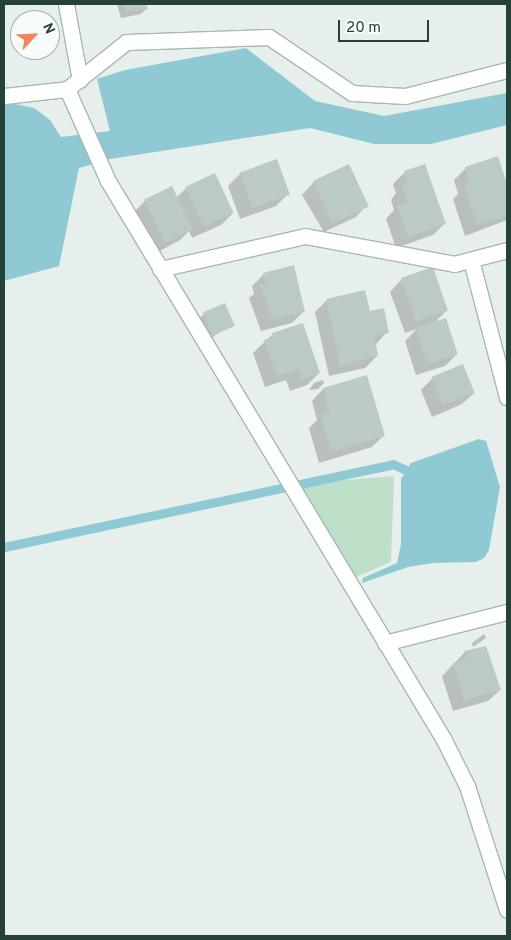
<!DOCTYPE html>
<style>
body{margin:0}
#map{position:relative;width:511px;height:940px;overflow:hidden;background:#e6efeb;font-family:Overpass,sans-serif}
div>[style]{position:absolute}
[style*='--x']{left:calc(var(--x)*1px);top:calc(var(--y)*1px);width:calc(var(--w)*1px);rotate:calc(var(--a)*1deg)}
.green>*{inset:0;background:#bfe0c8}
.water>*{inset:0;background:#8ec9d4}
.shadow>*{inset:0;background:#0003}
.stream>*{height:9px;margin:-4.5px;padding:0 4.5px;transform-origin:4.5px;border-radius:4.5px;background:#8ec9d4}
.building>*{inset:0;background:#bbcac4;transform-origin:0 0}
.roads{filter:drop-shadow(1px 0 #a8b8b2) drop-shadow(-1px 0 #a8b8b2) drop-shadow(0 1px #a8b8b2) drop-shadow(0 -1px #a8b8b2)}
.minor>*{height:15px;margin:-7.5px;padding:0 7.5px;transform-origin:7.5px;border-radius:7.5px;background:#fff}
span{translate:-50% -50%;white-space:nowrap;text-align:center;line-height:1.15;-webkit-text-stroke:5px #f7fbf9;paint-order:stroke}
.frame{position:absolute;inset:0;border:5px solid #24423a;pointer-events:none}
.north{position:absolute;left:10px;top:10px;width:50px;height:50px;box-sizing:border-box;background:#f7fbf9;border:1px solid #a3b1ad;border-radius:50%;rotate:65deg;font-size:14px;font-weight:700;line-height:20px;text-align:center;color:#24423a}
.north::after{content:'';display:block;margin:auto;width:18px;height:22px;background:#f4845f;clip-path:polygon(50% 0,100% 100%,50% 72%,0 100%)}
.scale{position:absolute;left:338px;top:20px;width:91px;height:22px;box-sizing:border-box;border:2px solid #24423a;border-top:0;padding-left:6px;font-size:15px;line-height:18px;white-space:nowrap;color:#24423a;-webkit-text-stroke:4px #f7fbf9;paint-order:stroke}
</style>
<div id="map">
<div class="green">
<i style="clip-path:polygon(394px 476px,391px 562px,354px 578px,301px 489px,310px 483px)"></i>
</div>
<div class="water">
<i style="clip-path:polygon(246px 48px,315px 101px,384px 116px,507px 93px,507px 125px,431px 144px,374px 144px,310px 128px,110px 159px,79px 168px,59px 266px,4px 281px,4px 104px,11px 103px,34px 108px,50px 120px,61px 137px,110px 131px,97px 79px,125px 70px)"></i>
<i style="clip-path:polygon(479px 439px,486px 441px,500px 487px,489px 550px,484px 558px,476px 562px,433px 563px,408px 567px,362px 583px,363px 578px,397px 563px,401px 544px,401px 479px,411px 463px)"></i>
</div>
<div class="shadow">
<i style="clip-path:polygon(117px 4px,145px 4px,147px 8px,141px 14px,121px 18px)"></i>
<i style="clip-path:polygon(497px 158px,507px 188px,507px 220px,465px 236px,453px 199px,458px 194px,454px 180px,466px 168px)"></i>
<i style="clip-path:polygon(348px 166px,367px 205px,356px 217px,324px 232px,302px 195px,313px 183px)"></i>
<i style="clip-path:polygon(405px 172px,445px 223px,433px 235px,396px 248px,386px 219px,394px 210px,391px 200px,396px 193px,393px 184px)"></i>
<i style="clip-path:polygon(240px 174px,288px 194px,276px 206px,240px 219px,228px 186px)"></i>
<i style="clip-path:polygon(215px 175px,233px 213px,221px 225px,192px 238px,189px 231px,180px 240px,154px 254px,133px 213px,145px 201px,177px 197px,186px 188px)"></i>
<i style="clip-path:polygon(264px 274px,304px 311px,292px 323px,261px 331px,249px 298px,254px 294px,252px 286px)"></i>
<i style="clip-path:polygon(401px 280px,447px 310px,434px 323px,457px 354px,445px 366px,416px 375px,405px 341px,417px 329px,405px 333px,390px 292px)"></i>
<i style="clip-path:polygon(327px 300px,369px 313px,387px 332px,376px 344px,377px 356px,365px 368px,329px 376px,315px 312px)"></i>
<i style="clip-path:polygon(204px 314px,233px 325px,207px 340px,198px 320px)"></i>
<i style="clip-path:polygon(273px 334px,319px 373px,307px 385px,290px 391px,286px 380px,265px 387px,253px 353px)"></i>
<i style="clip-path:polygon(433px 378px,474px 393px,462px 404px,432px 417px,421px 390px)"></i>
<i style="clip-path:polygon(323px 380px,324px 383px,318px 389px,309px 390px,314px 383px)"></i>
<i style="clip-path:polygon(323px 389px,383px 436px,372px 447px,319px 463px,309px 428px,317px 420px,312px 401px)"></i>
<i style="clip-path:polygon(484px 634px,486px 638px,473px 647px,472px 643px)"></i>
<i style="clip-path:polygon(485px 647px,500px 690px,488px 701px,453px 711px,442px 676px,465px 652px)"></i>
</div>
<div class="stream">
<i style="--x:4;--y:547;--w:398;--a:-12"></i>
<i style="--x:393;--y:464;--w:14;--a:25"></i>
</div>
<div class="building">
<i style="clip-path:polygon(124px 4px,146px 4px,148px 9px,127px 12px)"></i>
<i style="clip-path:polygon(498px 156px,507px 184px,507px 216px,477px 225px,464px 186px,469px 181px,465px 167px)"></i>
<i style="left:277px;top:159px;width:38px;height:40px;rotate:70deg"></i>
<i style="left:349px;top:164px;width:47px;height:40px;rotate:65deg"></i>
<i style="clip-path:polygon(425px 164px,446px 224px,408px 237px,397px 206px,407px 202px,402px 187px,407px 180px,404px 171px)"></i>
<i style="left:215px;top:173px;width:44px;height:33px;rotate:65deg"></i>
<i style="left:172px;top:186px;width:48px;height:31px;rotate:64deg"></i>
<i style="clip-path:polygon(294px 265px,305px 312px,273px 320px,260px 285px,266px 284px,263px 273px)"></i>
<i style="left:433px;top:267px;width:46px;height:34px;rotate:71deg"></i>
<i style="clip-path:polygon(365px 290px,370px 311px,384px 308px,389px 333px,374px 336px,378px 356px,340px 365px,326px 299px)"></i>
<i style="left:225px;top:303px;width:25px;height:24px;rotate:67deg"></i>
<i style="left:446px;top:318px;width:38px;height:32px;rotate:72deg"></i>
<i style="clip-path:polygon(303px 323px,320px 373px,302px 380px,298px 369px,277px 376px,264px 340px,273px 337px,272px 333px)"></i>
<i style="left:463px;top:364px;width:31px;height:34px;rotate:68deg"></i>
<i style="clip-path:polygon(367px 375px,385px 436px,331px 452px,321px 415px,329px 412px,323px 388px)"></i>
<i style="clip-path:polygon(486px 646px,501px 690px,464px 700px,453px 663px,467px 657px,464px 651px)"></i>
</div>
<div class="roads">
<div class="minor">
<i style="--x:66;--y:4;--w:77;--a:79.6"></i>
<i style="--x:67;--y:89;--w:101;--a:66"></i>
<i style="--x:108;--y:181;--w:650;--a:58.98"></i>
<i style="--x:443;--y:738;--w:54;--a:63.4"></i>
<i style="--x:467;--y:786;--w:130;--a:72.1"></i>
<i style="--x:4;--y:96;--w:63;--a:-6.3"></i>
<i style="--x:67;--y:89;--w:75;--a:-38.5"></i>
<i style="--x:126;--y:42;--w:143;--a:-2"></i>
<i style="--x:269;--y:37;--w:100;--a:34"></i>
<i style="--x:352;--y:93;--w:53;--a:3.2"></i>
<i style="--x:405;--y:96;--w:105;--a:-14.3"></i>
<i style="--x:471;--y:260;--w:142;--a:75.3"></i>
<i style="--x:160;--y:269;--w:149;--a:-12.8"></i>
<i style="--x:305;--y:236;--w:152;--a:10.6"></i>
<i style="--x:454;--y:264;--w:55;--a:-14.8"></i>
<i style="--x:385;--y:643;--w:126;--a:-14.3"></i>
</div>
</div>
<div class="frame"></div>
<div class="north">N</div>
<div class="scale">20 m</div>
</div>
